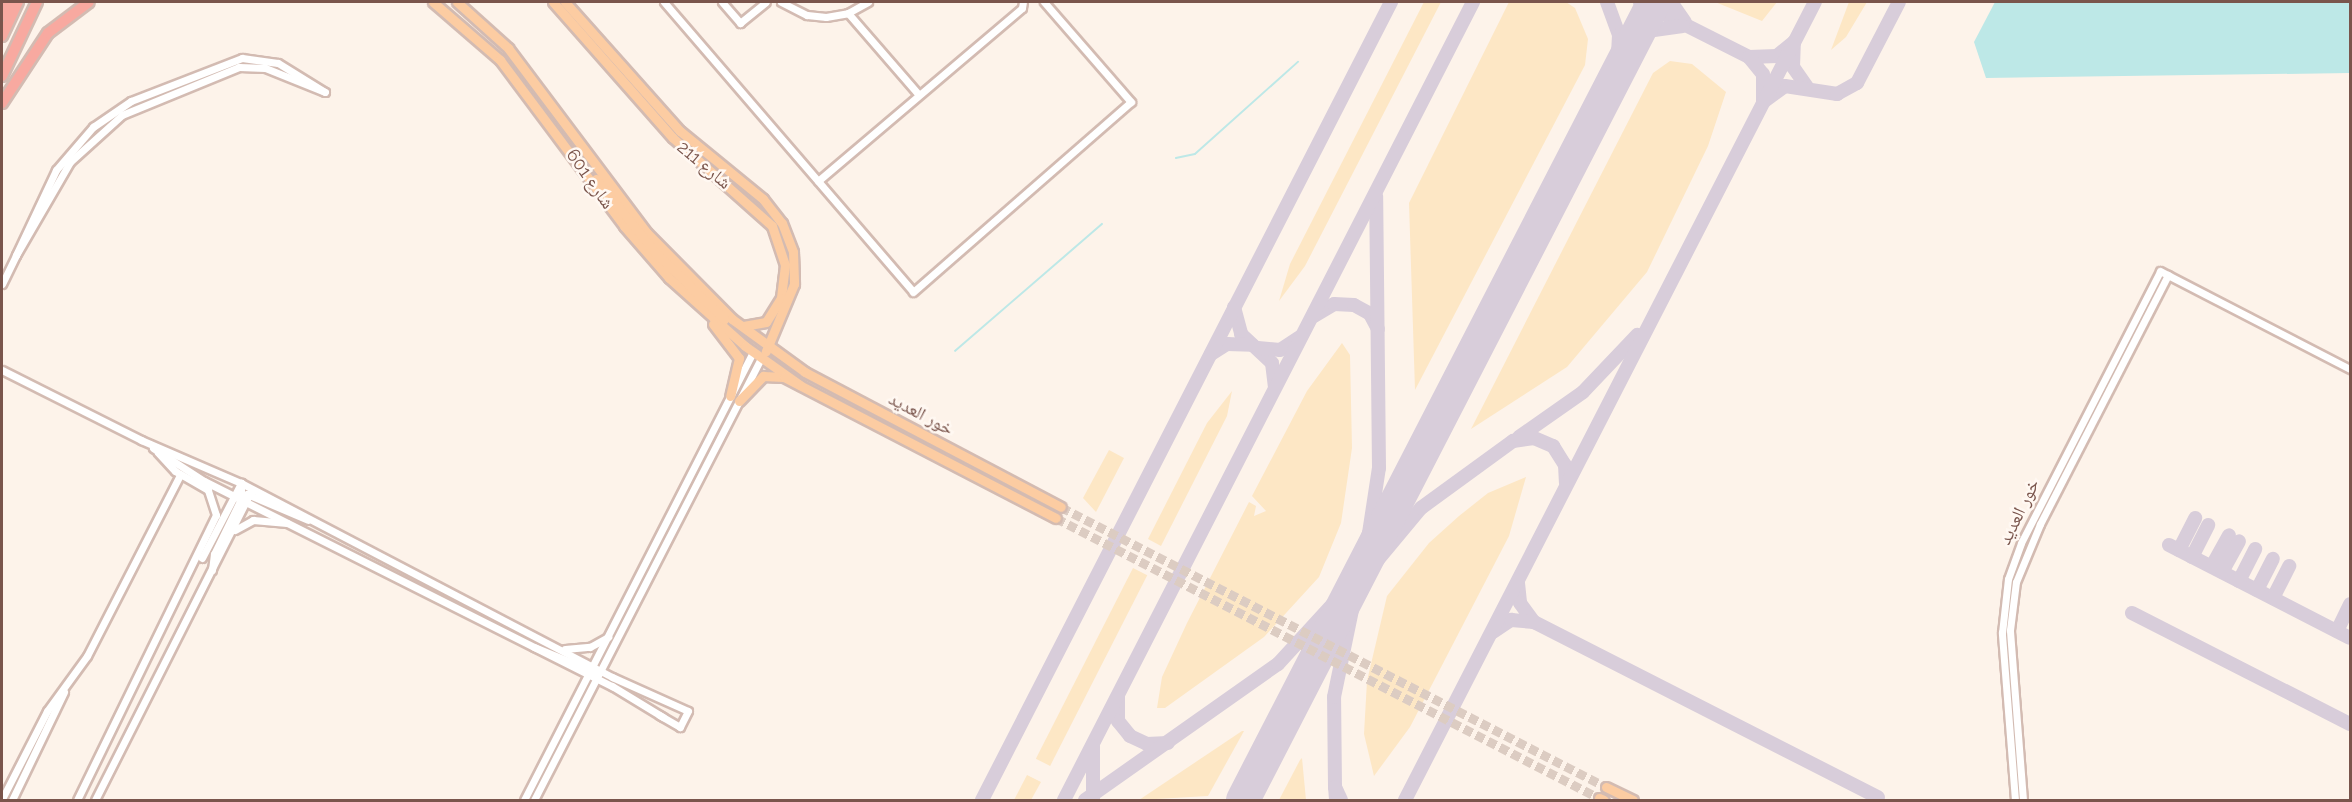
<!DOCTYPE html>
<meta charset="utf-8">
<style>
body{margin:0}
#map{position:relative;width:2352px;height:802px;overflow:hidden;background:#fdf3ea;font-family:Raleway,"Noto Naskh Arabic",sans-serif}
div>[style]{position:absolute}
[style*='--x']{left:calc(var(--x)*1px);top:calc(var(--y)*1px);width:calc(var(--w)*1px);rotate:calc(var(--a)*1deg)}
.sand>*{inset:0;background:#fde7c5;transform-origin:0 0}
.water>*{inset:0;background:#bde8e7}
.stream>*{height:1.5px;margin:-0.75px;padding:0 0.75px;transform-origin:0.75px;border-radius:0.75px;background:#bde8e7}
.taxiway>*{height:14px;margin:-7px;padding:0 7px;transform-origin:7px;border-radius:7px;background:#d8cdda}
.runway>*{height:34px;margin:-17px;padding:0 17px;transform-origin:17px;border-radius:17px;background:#d8cdda}
.major-tunnel>*{height:9px;margin-top:-4.5px;transform-origin:0;background:repeating-linear-gradient(90deg,#dcccc2 0 9px,transparent 0 13.5px)}
.roads{filter:drop-shadow(2px 0 #d3bbb2) drop-shadow(-2px 0 #d3bbb2) drop-shadow(0 2px #d3bbb2) drop-shadow(0 -2px #d3bbb2)}
.minor>*{height:7px;margin:-3.5px;padding:0 3.5px;transform-origin:3.5px;border-radius:3.5px;background:#fff}
.major>*{height:9px;margin:-4.5px;padding:0 4.5px;transform-origin:4.5px;border-radius:4.5px;background:#fccca2}
.highway>*{height:10px;margin:-5px;padding:0 5px;transform-origin:5px;border-radius:5px;background:#f8a9a0}
span{translate:-50% -50%;white-space:nowrap;text-align:center;line-height:1.15;-webkit-text-stroke:5px #fff8f2;paint-order:stroke}
.street-label{font-size:18px;color:#7a554c}
.frame{position:absolute;inset:0;border:3px solid #7a554c;pointer-events:none}
</style>
<div id="map">
<div class="sand">
<i style="clip-path:polygon(1424px 2px,1441px 2px,1305px 266px,1279px 301px,1290px 264px)"></i>
<i style="clip-path:polygon(1509px 2px,1566px 2px,1575px 8px,1588px 39px,1585px 65px,1415px 390px,1409px 203px)"></i>
<i style="clip-path:polygon(1715px 2px,1777px 2px,1762px 21px)"></i>
<i style="clip-path:polygon(1849px 2px,1867px 2px,1846px 37px,1831px 50px)"></i>
<i style="clip-path:polygon(1670px 61px,1692px 64px,1726px 92px,1708px 146px,1647px 272px,1567px 367px,1471px 429px,1653px 73px)"></i>
<i style="clip-path:polygon(1342px 343px,1350px 355px,1352px 448px,1341px 523px,1319px 577px,1264px 637px,1165px 708px,1157px 708px,1162px 677px,1187px 623px,1249px 502px,1256px 506px,1254px 516px,1266px 511px,1252px 496px,1307px 391px)"></i>
<i style="clip-path:polygon(1232px 391px,1227px 416px,1161px 546px,1148px 539px,1207px 423px)"></i>
<i style="clip-path:polygon(1109px 450px,1124px 458px,1096px 512px,1083px 498px)"></i>
<i style="clip-path:polygon(1526px 477px,1509px 536px,1410px 727px,1374px 776px,1364px 734px,1367px 681px,1387px 596px,1429px 543px,1459px 516px,1488px 493px)"></i>
<i style="left:1133px;top:568px;width:16px;height:214px;rotate:27deg"></i>
<i style="clip-path:polygon(1244px 731px,1208px 796px,1139px 800px,1242px 731px)"></i>
<i style="clip-path:polygon(1302px 758px,1306px 800px,1279px 800px,1300px 760px)"></i>
<i style="clip-path:polygon(1027px 775px,1041px 782px,1031px 800px,1014px 800px)"></i>
</div>
<div class="water">
<i style="clip-path:polygon(1995px 2px,2350px 2px,2350px 73px,1986px 78px,1974px 42px)"></i>
</div>
<div class="stream">
<i style="--x:1176;--y:158;--w:19;--a:-12"></i>
<i style="--x:1195;--y:154;--w:138;--a:-41.8"></i>
<i style="--x:955;--y:351;--w:194;--a:-40.8"></i>
</div>
<div class="taxiway">
<i style="--x:1607;--y:2;--w:35;--a:70"></i>
<i style="--x:1619;--y:35;--w:37;--a:93"></i>
<i style="--x:1640;--y:2;--w:131;--a:26.8"></i>
<i style="--x:1671;--y:2;--w:24;--a:55"></i>
<i style="--x:1628;--y:50;--w:27;--a:-45"></i>
<i style="--x:1647;--y:31;--w:36;--a:-8"></i>
<i style="--x:1807;--y:87;--w:24;--a:-125"></i>
<i style="--x:1793;--y:67;--w:25;--a:-88"></i>
<i style="--x:1794;--y:42;--w:22;--a:141"></i>
<i style="--x:1777;--y:56;--w:28;--a:178"></i>
<i style="--x:1749;--y:57;--w:22;--a:51"></i>
<i style="--x:1763;--y:74;--w:28;--a:90"></i>
<i style="--x:1763;--y:102;--w:27;--a:-36"></i>
<i style="--x:1785;--y:86;--w:53;--a:8.7"></i>
<i style="--x:1837;--y:94;--w:23;--a:-29"></i>
<i style="--x:1857;--y:83;--w:91;--a:-62.6"></i>
<i style="--x:1234;--y:307;--w:28;--a:75"></i>
<i style="--x:1241;--y:334;--w:42;--a:43.1"></i>
<i style="--x:1272;--y:363;--w:23;--a:83"></i>
<i style="--x:1314;--y:316;--w:23;--a:-31"></i>
<i style="--x:1334;--y:304;--w:20;--a:3"></i>
<i style="--x:1354;--y:305;--w:18;--a:29"></i>
<i style="--x:1370;--y:314;--w:17;--a:62"></i>
<i style="--x:1258;--y:348;--w:22;--a:5"></i>
<i style="--x:1280;--y:350;--w:24;--a:-33"></i>
<i style="--x:1211;--y:354;--w:19;--a:-32"></i>
<i style="--x:1227;--y:344;--w:25;--a:2"></i>
<i style="--x:1519;--y:437;--w:78;--a:-35.1"></i>
<i style="--x:1583;--y:392;--w:79;--a:-46.5"></i>
<i style="--x:2169;--y:545;--w:203;--a:27.2"></i>
<i style="--x:2179;--y:550;--w:36;--a:-63"></i>
<i style="--x:2192;--y:557;--w:36;--a:-63"></i>
<i style="--x:2212;--y:566;--w:35;--a:-61"></i>
<i style="--x:2222;--y:572;--w:35;--a:-61"></i>
<i style="--x:2239;--y:581;--w:36;--a:-63"></i>
<i style="--x:1518;--y:583;--w:20;--a:84"></i>
<i style="--x:1520;--y:603;--w:24;--a:54"></i>
<i style="--x:1534;--y:622;--w:386;--a:27"></i>
<i style="--x:1356;--y:586;--w:102;--a:-50.2"></i>
<i style="--x:1421;--y:508;--w:114;--a:-36.1"></i>
<i style="--x:1513;--y:441;--w:21;--a:-8"></i>
<i style="--x:1534;--y:438;--w:21;--a:23"></i>
<i style="--x:1553;--y:446;--w:22;--a:58"></i>
<i style="--x:1565;--y:465;--w:18;--a:87"></i>
<i style="--x:2257;--y:590;--w:35;--a:-63"></i>
<i style="--x:2273;--y:598;--w:36;--a:-63"></i>
<i style="--x:1343;--y:605;--w:77;--a:-70.1"></i>
<i style="--x:1369;--y:533;--w:66;--a:-81.3"></i>
<i style="--x:1379;--y:468;--w:272;--a:-90.6"></i>
<i style="--x:2132;--y:613;--w:245;--a:27"></i>
<i style="--x:2337;--y:631;--w:30;--a:-64"></i>
<i style="--x:1493;--y:632;--w:22;--a:-34"></i>
<i style="--x:1511;--y:620;--w:23;--a:5"></i>
<i style="--x:1118;--y:697;--w:24;--a:90"></i>
<i style="--x:1118;--y:721;--w:19;--a:51"></i>
<i style="--x:1130;--y:736;--w:19;--a:25"></i>
<i style="--x:1147;--y:744;--w:21;--a:-3"></i>
<i style="--x:1335;--y:787;--w:90;--a:-90.6"></i>
<i style="--x:1334;--y:697;--w:103;--a:-78.3"></i>
<i style="--x:982;--y:800;--w:897;--a:-62.86"></i>
<i style="--x:1064;--y:800;--w:897;--a:-62.86"></i>
<i style="--x:1085;--y:800;--w:236;--a:-35.2"></i>
<i style="--x:1278;--y:664;--w:98;--a:-47.5"></i>
<i style="--x:1093;--y:800;--w:54;--a:-90"></i>
<i style="--x:1336;--y:800;--w:13;--a:-94"></i>
<i style="--x:1335;--y:787;--w:14;--a:65"></i>
<i style="--x:1405;--y:800;--w:897;--a:-62.81"></i>
</div>
<div class="runway">
<i style="--x:1243;--y:800;--w:898;--a:-62.75"></i>
</div>
<div class="major-tunnel">
<i style="--x:1061;--y:507;--w:613;--a:27.19"></i>
<i style="--x:1056;--y:518;--w:611;--a:27.28"></i>
</div>
<div class="roads">
<div class="minor">
<i style="--x:664;--y:2;--w:382;--a:49.3"></i>
<i style="--x:913;--y:292;--w:289;--a:-41.1"></i>
<i style="--x:1131;--y:102;--w:133;--a:-131"></i>
<i style="--x:722;--y:2;--w:28;--a:49"></i>
<i style="--x:740;--y:23;--w:33;--a:-39"></i>
<i style="--x:781;--y:2;--w:29;--a:27"></i>
<i style="--x:807;--y:15;--w:19;--a:6"></i>
<i style="--x:826;--y:17;--w:22;--a:-10"></i>
<i style="--x:848;--y:13;--w:23;--a:-29"></i>
<i style="--x:848;--y:13;--w:108;--a:49.1"></i>
<i style="--x:242;--y:58;--w:36;--a:8"></i>
<i style="--x:278;--y:63;--w:55;--a:31.7"></i>
<i style="--x:325;--y:92;--w:65;--a:-158.2"></i>
<i style="--x:265;--y:68;--w:26;--a:-178"></i>
<i style="--x:239;--y:67;--w:126;--a:157.7"></i>
<i style="--x:122;--y:115;--w:70;--a:137.9"></i>
<i style="--x:70;--y:162;--w:108;--a:120.1"></i>
<i style="--x:16;--y:255;--w:94;--a:-64.8"></i>
<i style="--x:56;--y:170;--w:57;--a:-49.3"></i>
<i style="--x:93;--y:127;--w:46;--a:-34.4"></i>
<i style="--x:131;--y:101;--w:119;--a:-21.2"></i>
<i style="--x:818;--y:181;--w:267;--a:-40.3"></i>
<i style="--x:1022;--y:8;--w:6;--a:-81"></i>
<i style="--x:2;--y:284;--w:32;--a:-64"></i>
<i style="--x:2;--y:370;--w:156;--a:26.7"></i>
<i style="--x:141;--y:440;--w:109;--a:23.3"></i>
<i style="--x:241;--y:483;--w:419;--a:27.6"></i>
<i style="--x:612;--y:677;--w:83;--a:24.1"></i>
<i style="--x:688;--y:711;--w:18;--a:117"></i>
<i style="--x:680;--y:727;--w:24;--a:-150"></i>
<i style="--x:153;--y:448;--w:61;--a:32.9"></i>
<i style="--x:204;--y:481;--w:457;--a:26.7"></i>
<i style="--x:612;--y:686;--w:60;--a:31.3"></i>
<i style="--x:247;--y:494;--w:66;--a:23.1"></i>
<i style="--x:235;--y:530;--w:21;--a:-29"></i>
<i style="--x:253;--y:520;--w:34;--a:5"></i>
<i style="--x:202;--y:558;--w:85;--a:-62.5"></i>
<i style="--x:212;--y:570;--w:16;--a:-83"></i>
<i style="--x:214;--y:554;--w:61;--a:-63.9"></i>
<i style="--x:241;--y:499;--w:16;--a:-90"></i>
<i style="--x:534;--y:647;--w:66;--a:22.3"></i>
<i style="--x:565;--y:649;--w:25;--a:-5"></i>
<i style="--x:590;--y:647;--w:21;--a:-29"></i>
<i style="--x:2;--y:799;--w:99;--a:-62.9"></i>
<i style="--x:47;--y:711;--w:68;--a:-54"></i>
<i style="--x:87;--y:656;--w:203;--a:-62.8"></i>
<i style="--x:12;--y:800;--w:120;--a:-64.3"></i>
<i style="--x:77;--y:800;--w:317;--a:-64"></i>
<i style="--x:216;--y:515;--w:26;--a:-108"></i>
<i style="--x:208;--y:490;--w:38;--a:-150"></i>
<i style="--x:175;--y:471;--w:25;--a:-133"></i>
<i style="--x:95;--y:800;--w:348;--a:-63.2"></i>
<i style="--x:524;--y:800;--w:503;--a:-62.93"></i>
<i style="--x:534;--y:800;--w:497;--a:-62.8"></i>
<i style="--x:2015;--y:800;--w:168;--a:-94.5"></i>
<i style="--x:2002;--y:633;--w:54;--a:-83.7"></i>
<i style="--x:2008;--y:579;--w:38;--a:-70"></i>
<i style="--x:2021;--y:543;--w:305;--a:-62.9"></i>
<i style="--x:2160;--y:271;--w:214;--a:27.3"></i>
<i style="--x:2023;--y:800;--w:170;--a:-94.4"></i>
<i style="--x:2010;--y:630;--w:48;--a:-82.9"></i>
<i style="--x:2016;--y:582;--w:63;--a:-67.5"></i>
<i style="--x:2040;--y:524;--w:280;--a:-62.8"></i>
</div>
<div class="major">
<i style="--x:433;--y:2;--w:89;--a:40.9"></i>
<i style="--x:500;--y:60;--w:207;--a:53.2"></i>
<i style="--x:624;--y:226;--w:69;--a:49.1"></i>
<i style="--x:669;--y:278;--w:102;--a:41.8"></i>
<i style="--x:745;--y:346;--w:67;--a:35.3"></i>
<i style="--x:457;--y:2;--w:69;--a:42"></i>
<i style="--x:508;--y:48;--w:231;--a:53.1"></i>
<i style="--x:647;--y:233;--w:121;--a:45.3"></i>
<i style="--x:732;--y:319;--w:90;--a:36"></i>
<i style="--x:805;--y:372;--w:289;--a:27.8"></i>
<i style="--x:553;--y:2;--w:181;--a:48.6"></i>
<i style="--x:673;--y:138;--w:132;--a:41.6"></i>
<i style="--x:772;--y:226;--w:41;--a:71.6"></i>
<i style="--x:785;--y:265;--w:33;--a:97"></i>
<i style="--x:781;--y:298;--w:28;--a:122"></i>
<i style="--x:766;--y:322;--w:23;--a:170"></i>
<i style="--x:565;--y:2;--w:173;--a:48.3"></i>
<i style="--x:680;--y:131;--w:107;--a:39.3"></i>
<i style="--x:763;--y:199;--w:31;--a:52"></i>
<i style="--x:782;--y:223;--w:31;--a:69"></i>
<i style="--x:793;--y:252;--w:32;--a:88"></i>
<i style="--x:794;--y:284;--w:73;--a:112.7"></i>
<i style="--x:596;--y:179;--w:92;--a:51.1"></i>
<i style="--x:654;--y:251;--w:98;--a:44.2"></i>
<i style="--x:713;--y:324;--w:43;--a:52.6"></i>
<i style="--x:739;--y:358;--w:39;--a:103"></i>
<i style="--x:739;--y:401;--w:35;--a:-46"></i>
<i style="--x:763;--y:376;--w:21;--a:3"></i>
<i style="--x:784;--y:377;--w:306;--a:27.4"></i>
<i style="--x:1606;--y:787;--w:30;--a:26"></i>
<i style="--x:1599;--y:798;--w:5;--a:22"></i>
</div>
<div class="highway">
<i style="--x:2;--y:15;--w:14;--a:-65"></i>
<i style="--x:2;--y:36;--w:38;--a:-65"></i>
<i style="--x:2;--y:76;--w:82;--a:-64.7"></i>
<i style="--x:2;--y:103;--w:84;--a:-56.7"></i>
<i style="--x:48;--y:33;--w:51;--a:-37.1"></i>
</div>
</div>
<div class="street-label">
<span style="left:704px;top:165px;rotate:40deg">شارع 211</span>
<span style="left:590px;top:179px;rotate:55deg">شارع 601</span>
<span style="left:921px;top:414px;rotate:28deg">خور العديد</span>
<span style="left:2019px;top:512px;rotate:-64deg">خور العديد</span>
</div>
<div class="frame"></div>
</div>
